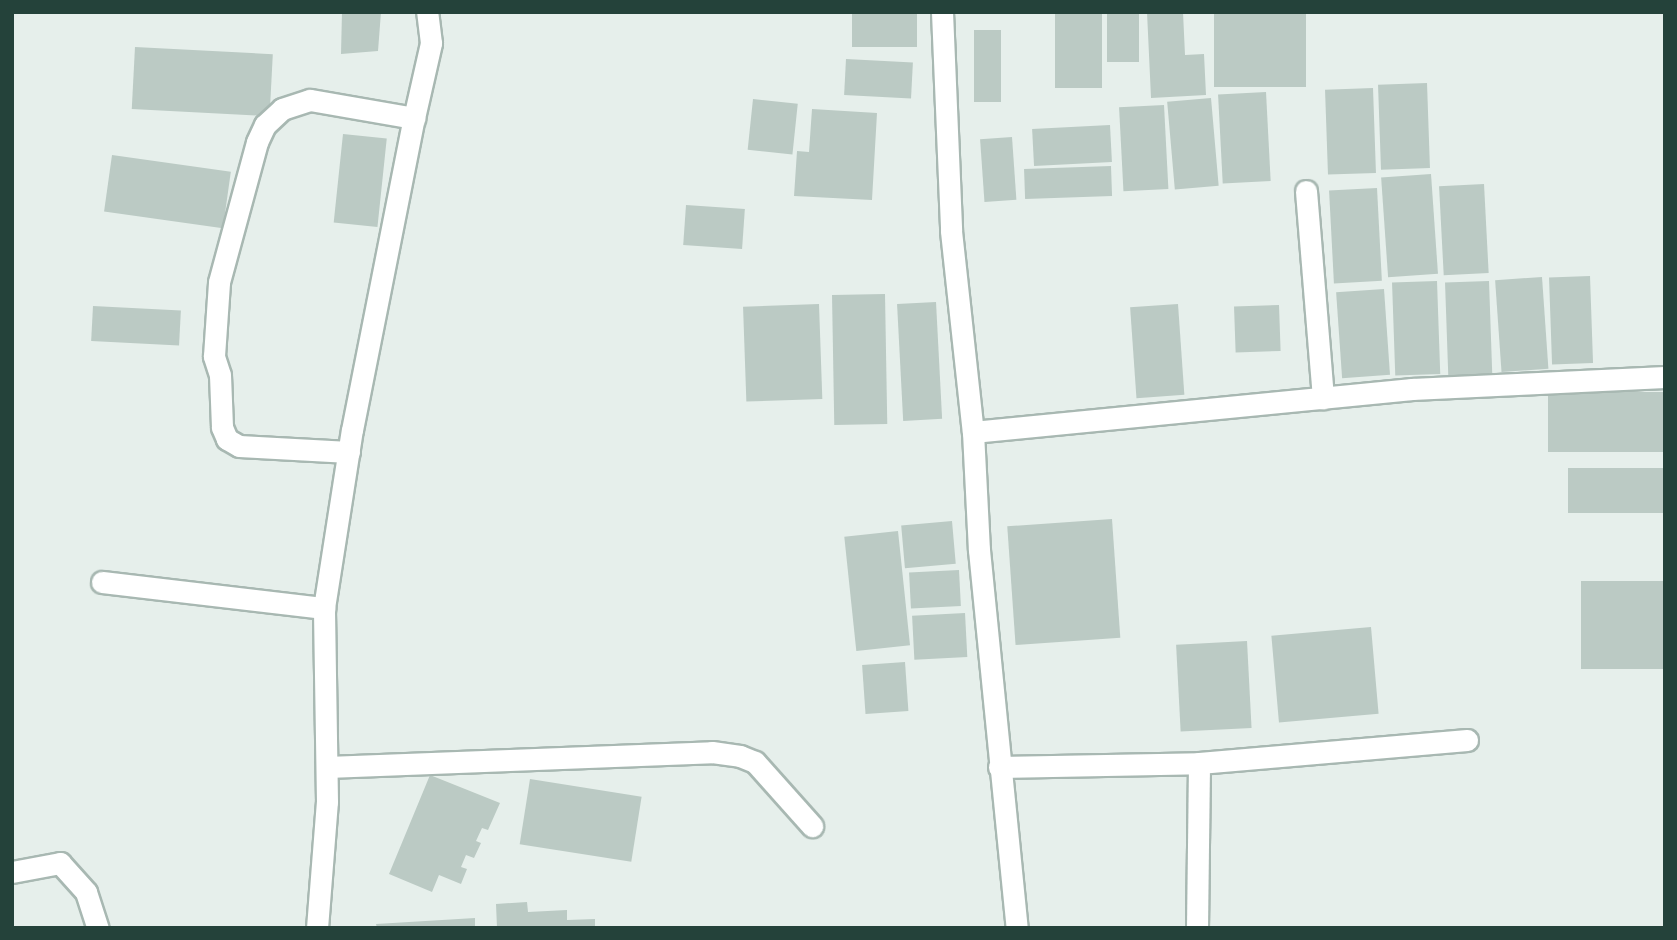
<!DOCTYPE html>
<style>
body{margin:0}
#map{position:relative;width:1677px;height:940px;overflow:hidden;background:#e6efeb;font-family:"Source Sans 3",sans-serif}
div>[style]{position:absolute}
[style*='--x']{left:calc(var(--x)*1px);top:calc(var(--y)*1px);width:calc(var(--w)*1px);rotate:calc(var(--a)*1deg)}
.building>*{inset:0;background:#bbcac4;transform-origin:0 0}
.roads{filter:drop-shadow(2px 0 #a8b8b2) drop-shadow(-2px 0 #a8b8b2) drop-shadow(0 2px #a8b8b2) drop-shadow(0 -2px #a8b8b2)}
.minor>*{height:21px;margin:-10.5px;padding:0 10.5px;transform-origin:10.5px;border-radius:10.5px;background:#fff}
span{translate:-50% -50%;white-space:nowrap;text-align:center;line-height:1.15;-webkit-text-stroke:6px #f7fbf9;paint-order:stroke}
.frame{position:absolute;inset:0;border:14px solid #24423a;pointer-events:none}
</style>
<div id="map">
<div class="building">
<i style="clip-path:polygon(342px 12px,381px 12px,378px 51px,341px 54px)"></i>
<i style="left:852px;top:12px;width:65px;height:35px"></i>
<i style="left:1055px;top:12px;width:47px;height:76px"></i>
<i style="left:1107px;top:12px;width:32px;height:50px"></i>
<i style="clip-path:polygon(1147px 12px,1183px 12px,1185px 55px,1204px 54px,1206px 95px,1151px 98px)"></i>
<i style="left:1214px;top:12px;width:92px;height:75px"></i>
<i style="left:974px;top:30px;width:27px;height:72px"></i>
<i style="left:135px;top:47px;width:138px;height:62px;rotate:3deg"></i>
<i style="left:846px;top:59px;width:67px;height:36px;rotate:3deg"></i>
<i style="left:1427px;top:83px;width:85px;height:49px;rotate:88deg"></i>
<i style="left:1373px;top:88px;width:85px;height:48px;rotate:88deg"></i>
<i style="left:1266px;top:92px;width:89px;height:48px;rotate:87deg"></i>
<i style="left:1211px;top:98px;width:88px;height:44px;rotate:85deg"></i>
<i style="left:753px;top:99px;width:45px;height:51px;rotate:6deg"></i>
<i style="left:1164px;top:105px;width:84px;height:45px;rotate:87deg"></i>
<i style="clip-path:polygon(812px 109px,877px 113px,872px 200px,794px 196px,797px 151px,809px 152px)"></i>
<i style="left:1110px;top:125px;width:37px;height:78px;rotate:87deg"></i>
<i style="left:343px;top:134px;width:44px;height:89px;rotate:6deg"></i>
<i style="left:1012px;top:137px;width:63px;height:32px;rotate:86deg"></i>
<i style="left:112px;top:155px;width:120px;height:57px;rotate:8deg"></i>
<i style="left:1111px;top:166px;width:30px;height:87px;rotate:88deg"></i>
<i style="left:1431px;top:174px;width:100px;height:50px;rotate:86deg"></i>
<i style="left:1484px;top:184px;width:89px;height:45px;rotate:87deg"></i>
<i style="left:1377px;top:188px;width:93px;height:48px;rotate:87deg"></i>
<i style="left:686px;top:205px;width:59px;height:40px;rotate:4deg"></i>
<i style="left:1590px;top:276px;width:87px;height:41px;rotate:88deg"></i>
<i style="left:1542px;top:277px;width:92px;height:47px;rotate:86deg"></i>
<i style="left:1437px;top:281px;width:93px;height:45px;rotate:88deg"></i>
<i style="left:1489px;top:281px;width:95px;height:44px;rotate:88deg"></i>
<i style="left:1384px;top:289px;width:86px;height:48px;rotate:86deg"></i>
<i style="left:885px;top:294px;width:130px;height:53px;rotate:89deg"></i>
<i style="left:936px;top:302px;width:117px;height:39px;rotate:87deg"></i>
<i style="left:819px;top:304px;width:95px;height:76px;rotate:88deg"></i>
<i style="left:1178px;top:304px;width:91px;height:48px;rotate:86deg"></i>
<i style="left:1279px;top:305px;width:46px;height:45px;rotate:88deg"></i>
<i style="left:93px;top:306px;width:88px;height:35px;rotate:3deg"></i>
<i style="left:1665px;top:392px;width:60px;height:117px;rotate:90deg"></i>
<i style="left:1665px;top:468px;width:45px;height:97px;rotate:90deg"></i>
<i style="left:1112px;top:519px;width:119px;height:105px;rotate:86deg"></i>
<i style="left:952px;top:521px;width:43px;height:51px;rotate:85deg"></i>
<i style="left:898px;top:531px;width:115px;height:54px;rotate:84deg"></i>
<i style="left:959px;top:570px;width:36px;height:50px;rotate:87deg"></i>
<i style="left:1665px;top:581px;width:88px;height:84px;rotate:90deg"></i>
<i style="left:965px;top:613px;width:44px;height:53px;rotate:87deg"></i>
<i style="left:1371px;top:627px;width:87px;height:100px;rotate:85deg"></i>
<i style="left:1247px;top:641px;width:87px;height:71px;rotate:87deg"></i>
<i style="left:905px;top:662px;width:49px;height:43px;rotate:86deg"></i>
<i style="clip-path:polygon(430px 775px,500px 803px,488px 830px,482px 828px,476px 841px,481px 843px,474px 858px,466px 855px,461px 867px,467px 869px,461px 884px,439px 875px,432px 892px,389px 874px)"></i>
<i style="left:530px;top:779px;width:113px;height:66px;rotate:9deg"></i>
<i style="clip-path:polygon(527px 902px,528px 912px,567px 910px,567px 920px,595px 919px,595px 928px,497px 928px,496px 904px)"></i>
<i style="clip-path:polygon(475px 918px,475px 928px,377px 928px,376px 924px)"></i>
</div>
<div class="roads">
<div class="minor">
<i style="--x:942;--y:12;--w:219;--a:87.6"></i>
<i style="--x:951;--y:231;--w:202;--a:83.8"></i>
<i style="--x:973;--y:432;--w:118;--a:87.1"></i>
<i style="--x:979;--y:550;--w:380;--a:84.3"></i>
<i style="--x:1306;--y:191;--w:208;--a:85.3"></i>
<i style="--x:973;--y:432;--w:441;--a:-5.6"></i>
<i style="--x:1412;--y:389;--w:253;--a:-2.7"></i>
<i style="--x:349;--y:452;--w:110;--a:-176.9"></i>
<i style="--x:239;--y:446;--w:14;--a:-150"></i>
<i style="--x:227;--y:439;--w:13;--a:-113"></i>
<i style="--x:222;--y:427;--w:52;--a:-92.2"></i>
<i style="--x:220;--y:375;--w:20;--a:-108"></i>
<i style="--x:214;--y:356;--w:74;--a:-86.1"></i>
<i style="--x:219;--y:282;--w:145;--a:-74.8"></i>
<i style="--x:257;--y:142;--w:19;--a:-65"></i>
<i style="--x:265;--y:125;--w:23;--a:-43"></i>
<i style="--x:282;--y:109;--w:29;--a:-18"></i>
<i style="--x:310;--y:100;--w:106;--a:9.8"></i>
<i style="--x:102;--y:582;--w:224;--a:6.7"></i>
<i style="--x:327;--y:767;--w:385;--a:-2.2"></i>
<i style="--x:712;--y:752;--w:28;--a:8"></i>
<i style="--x:740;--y:756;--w:16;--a:22"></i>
<i style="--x:755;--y:762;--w:86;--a:48.3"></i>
<i style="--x:999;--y:767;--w:200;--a:-1.1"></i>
<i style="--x:1199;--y:763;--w:269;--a:-4.9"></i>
<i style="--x:12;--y:872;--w:49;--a:-10.6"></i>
<i style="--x:60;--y:863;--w:39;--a:48"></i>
<i style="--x:86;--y:892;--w:38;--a:72"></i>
<i style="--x:317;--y:928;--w:126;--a:-85.5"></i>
<i style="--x:327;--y:802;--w:194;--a:-90.9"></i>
<i style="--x:324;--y:608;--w:180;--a:-81.1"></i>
<i style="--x:352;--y:430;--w:318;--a:-78.8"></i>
<i style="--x:414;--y:118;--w:77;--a:-77.2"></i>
<i style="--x:431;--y:43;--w:31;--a:-97"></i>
<i style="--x:1197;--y:928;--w:165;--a:-89.3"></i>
</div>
</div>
<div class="frame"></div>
</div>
